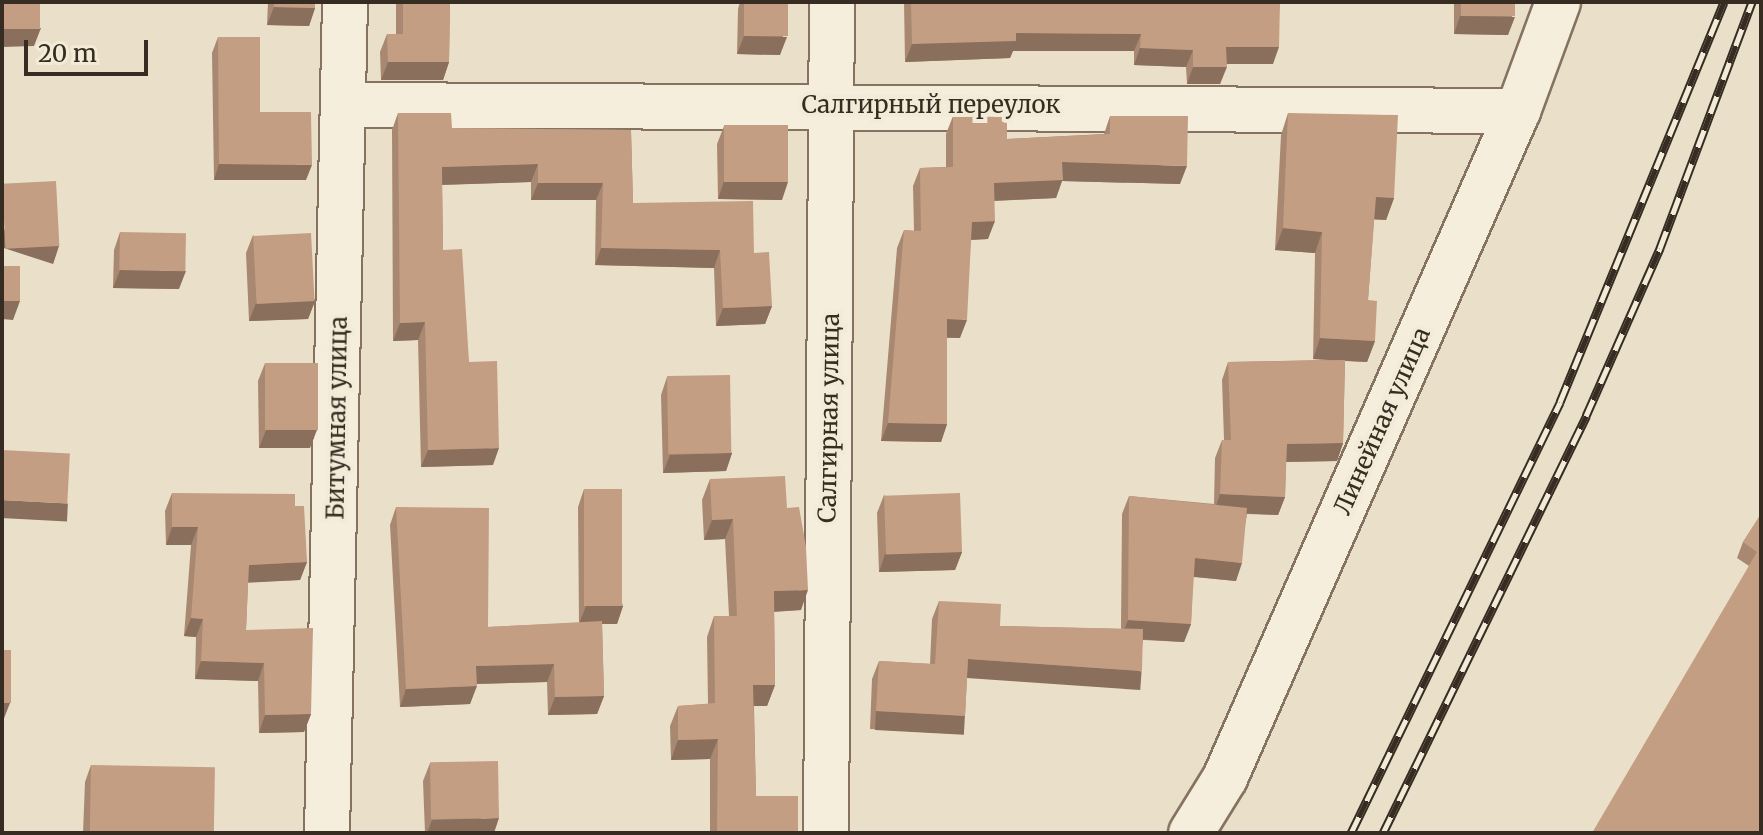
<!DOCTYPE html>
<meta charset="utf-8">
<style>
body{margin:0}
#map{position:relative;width:1763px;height:835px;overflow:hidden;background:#eae0c9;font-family:Merriweather,serif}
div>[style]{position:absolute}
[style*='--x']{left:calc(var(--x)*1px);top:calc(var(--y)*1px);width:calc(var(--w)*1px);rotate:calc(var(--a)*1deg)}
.roads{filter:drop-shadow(2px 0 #857360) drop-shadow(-2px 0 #857360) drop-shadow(0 2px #857360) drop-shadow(0 -2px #857360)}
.minor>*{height:44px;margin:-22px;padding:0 22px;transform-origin:22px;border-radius:22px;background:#f6eedc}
.rail>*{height:9px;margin-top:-4.5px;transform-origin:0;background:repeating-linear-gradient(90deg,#f2ebd8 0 18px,#372c22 0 36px);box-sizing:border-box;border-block:2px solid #372c22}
.wall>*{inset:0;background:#a98871}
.shaded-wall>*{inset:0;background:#896f5c;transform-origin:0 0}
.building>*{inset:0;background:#c49e83;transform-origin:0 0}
span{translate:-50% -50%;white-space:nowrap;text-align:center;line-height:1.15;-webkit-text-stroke:8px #f2ebd8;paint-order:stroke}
.street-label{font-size:24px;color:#372c22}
.frame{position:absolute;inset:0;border:4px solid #372c22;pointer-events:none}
.scale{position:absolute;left:24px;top:40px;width:124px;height:36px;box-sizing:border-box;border:4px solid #372c22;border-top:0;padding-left:10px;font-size:24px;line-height:28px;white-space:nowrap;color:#372c22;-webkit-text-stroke:6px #f2ebd8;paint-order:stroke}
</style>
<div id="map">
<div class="roads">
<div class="minor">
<i style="--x:345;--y:105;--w:1173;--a:0.29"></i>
<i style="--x:327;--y:833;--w:831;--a:-88.76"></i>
<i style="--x:826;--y:833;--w:831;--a:-89.59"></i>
<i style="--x:1191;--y:833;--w:65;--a:-58.3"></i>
<i style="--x:1225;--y:778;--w:729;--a:-66.29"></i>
<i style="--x:1518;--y:111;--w:116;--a:-69.8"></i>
</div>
</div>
<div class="rail">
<i style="--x:1351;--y:833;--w:479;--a:-64.1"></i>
<i style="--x:1560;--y:402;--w:432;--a:-67.7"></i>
<i style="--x:1383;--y:833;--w:464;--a:-64"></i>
<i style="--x:1586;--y:416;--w:184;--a:-66.2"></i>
<i style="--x:1660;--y:248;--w:263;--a:-69.5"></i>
</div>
<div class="wall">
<i style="clip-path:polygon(268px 2px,315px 2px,315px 8px,309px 26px,267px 25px)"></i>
<i style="clip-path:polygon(396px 2px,450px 2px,449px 62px,443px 80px,381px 80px,380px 52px,387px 34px,396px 34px)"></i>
<i style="clip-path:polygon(740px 2px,788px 2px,780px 55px,737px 54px,738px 9px)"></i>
<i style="clip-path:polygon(904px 2px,1280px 2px,1273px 64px,1227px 64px,1220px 84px,1187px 84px,1186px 67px,1134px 65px,1134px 51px,1013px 51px,1010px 58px,905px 62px)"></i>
<i style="clip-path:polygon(1454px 2px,1515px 2px,1508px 35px,1454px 34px)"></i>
<i style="clip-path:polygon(218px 37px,260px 112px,306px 180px,214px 180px,212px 53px)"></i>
<i style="clip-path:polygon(398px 113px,452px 128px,631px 130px,633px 203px,754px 253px,772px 306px,765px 324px,716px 326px,714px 268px,595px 265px,596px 200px,531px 200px,531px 182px,442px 185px,443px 250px,493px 465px,421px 467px,418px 340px,393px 341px,392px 130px)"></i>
<i style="clip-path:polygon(1288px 113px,1394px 198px,1386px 220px,1374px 219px,1368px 300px,1375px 341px,1367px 362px,1345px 361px,1343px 443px,1337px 461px,1286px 462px,1285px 497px,1278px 515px,1247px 514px,1236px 581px,1193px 577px,1191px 624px,1184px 642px,1143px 640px,1136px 689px,967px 677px,965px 716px,958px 734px,870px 729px,872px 679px,879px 661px,930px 664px,932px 619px,939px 601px,1000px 626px,1121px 629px,1122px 514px,1129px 496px,1214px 504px,1215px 458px,1222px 440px,1224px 440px,1222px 380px,1228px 362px,1329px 360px,1313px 359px,1315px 253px,1275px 250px,1281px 135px)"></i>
<i style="clip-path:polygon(953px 116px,1007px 139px,1104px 134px,1110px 116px,1180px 184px,1062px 181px,1056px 198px,994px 201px,988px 239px,971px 240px,960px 338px,947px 338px,947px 424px,941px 442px,881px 441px,897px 248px,904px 230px,914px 231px,913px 186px,920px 168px,946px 167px,946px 134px)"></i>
<i style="clip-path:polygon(724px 126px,782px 200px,718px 199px,717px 144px)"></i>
<i style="clip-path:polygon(120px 232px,179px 289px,113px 288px,114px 250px)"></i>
<i style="clip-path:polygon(253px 235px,315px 301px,308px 319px,249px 321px,246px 253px)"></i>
<i style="clip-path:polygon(265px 363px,310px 448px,259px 448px,258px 381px)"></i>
<i style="clip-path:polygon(667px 377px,732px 453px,726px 471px,663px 473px,661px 395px)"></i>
<i style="clip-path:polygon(710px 479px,787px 508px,801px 610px,774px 612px,775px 685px,767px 706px,754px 706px,756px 796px,798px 833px,710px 833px,710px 759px,671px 760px,670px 726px,678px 706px,708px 704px,707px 637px,714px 616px,729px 616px,725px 539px,704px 540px,702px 500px)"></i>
<i style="clip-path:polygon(584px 489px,623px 606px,617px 624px,602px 624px,604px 696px,597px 714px,548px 715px,547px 682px,477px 684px,470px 704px,400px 707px,390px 525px,396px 507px,488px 627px,579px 623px,578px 507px)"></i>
<i style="clip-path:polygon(172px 493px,295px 506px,307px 562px,300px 580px,248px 582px,246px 630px,311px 714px,304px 732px,259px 733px,258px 681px,195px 679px,196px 637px,184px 636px,191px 545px,166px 545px,165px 511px)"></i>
<i style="clip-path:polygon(884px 495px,962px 552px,955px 570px,879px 572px,877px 513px)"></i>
<i style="clip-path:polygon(1761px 514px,1761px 833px,1749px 566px,1737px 558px,1743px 542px)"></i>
<i style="clip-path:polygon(430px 763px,494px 833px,425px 833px,423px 781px)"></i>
<i style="clip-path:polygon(91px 765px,214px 833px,83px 833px,85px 782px)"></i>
</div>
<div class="shaded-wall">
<i style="clip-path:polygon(1367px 2px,1413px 2px,1367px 4px)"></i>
<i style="clip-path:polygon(274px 7px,315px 8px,309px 26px,267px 25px)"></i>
<i style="clip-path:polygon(1460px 16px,1515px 17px,1508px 35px,1454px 34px)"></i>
<i style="clip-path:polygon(41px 28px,34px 46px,2px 47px,2px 29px)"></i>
<i style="clip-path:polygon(1016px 33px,1141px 34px,1134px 51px,1013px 51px,1010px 58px,905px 62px,912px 44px)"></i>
<i style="clip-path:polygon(744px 36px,787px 37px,780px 55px,737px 54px)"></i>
<i style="clip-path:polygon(1226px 47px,1279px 47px,1273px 64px,1220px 64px)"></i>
<i style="clip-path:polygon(1140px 48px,1193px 50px,1186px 67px,1134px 65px)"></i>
<i style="clip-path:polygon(388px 62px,449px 62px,443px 80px,381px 80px)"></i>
<i style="clip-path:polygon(1193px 67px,1227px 67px,1220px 84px,1187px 84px)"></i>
<i style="clip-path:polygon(1062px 162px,1187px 166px,1180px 184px,1062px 181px,1056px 198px,987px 201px,994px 183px)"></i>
<i style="clip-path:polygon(219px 164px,312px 165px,306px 180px,214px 180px)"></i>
<i style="clip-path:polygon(538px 164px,531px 182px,435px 185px,442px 167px)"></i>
<i style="clip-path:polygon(724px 181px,788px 182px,782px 200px,718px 199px)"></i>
<i style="clip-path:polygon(538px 183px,603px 183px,596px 200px,531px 200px)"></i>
<i style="clip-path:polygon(1376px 197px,1394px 198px,1386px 220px,1368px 219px)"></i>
<i style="clip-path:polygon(995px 221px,988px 239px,966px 240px,972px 222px)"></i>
<i style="clip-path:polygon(1283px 228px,1322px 232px,1315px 253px,1275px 250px)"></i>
<i style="left:59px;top:246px;width:19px;height:57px;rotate:108deg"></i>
<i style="clip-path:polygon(601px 248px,720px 250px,714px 268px,595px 265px)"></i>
<i style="clip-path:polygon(120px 270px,186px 271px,179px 289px,113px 288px)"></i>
<i style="clip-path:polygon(2px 301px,20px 301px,13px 320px,2px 319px)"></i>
<i style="clip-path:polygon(315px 301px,308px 319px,249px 321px,256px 303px)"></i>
<i style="clip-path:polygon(772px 306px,765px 324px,716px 326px,723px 308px)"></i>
<i style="clip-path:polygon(947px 319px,967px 320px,960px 338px,941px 337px)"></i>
<i style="clip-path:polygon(425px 322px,418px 340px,393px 341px,400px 323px)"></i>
<i style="clip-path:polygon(1320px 338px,1375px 341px,1367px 362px,1313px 359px)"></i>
<i style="clip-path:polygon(888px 423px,947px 424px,941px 442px,881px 441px)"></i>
<i style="clip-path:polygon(266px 430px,317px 430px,310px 448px,259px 448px)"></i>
<i style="clip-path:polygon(1343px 443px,1337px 461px,1280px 462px,1287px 444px)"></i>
<i style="clip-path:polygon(499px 448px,493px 465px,421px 467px,428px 450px)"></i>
<i style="clip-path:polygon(732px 453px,726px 471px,663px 473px,670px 455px)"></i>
<i style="clip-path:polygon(1220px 494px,1285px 497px,1278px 515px,1214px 512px)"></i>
<i style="left:2px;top:500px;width:66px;height:18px;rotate:3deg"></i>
<i style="clip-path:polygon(733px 519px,725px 539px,704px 540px,712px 520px)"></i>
<i style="clip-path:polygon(172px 527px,198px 527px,191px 545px,166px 545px)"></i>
<i style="clip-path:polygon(962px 552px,955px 570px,879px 572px,885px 554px)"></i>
<i style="clip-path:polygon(1195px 558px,1242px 563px,1236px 581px,1188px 576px)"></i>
<i style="clip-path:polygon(307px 562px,300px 580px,243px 583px,249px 565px)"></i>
<i style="clip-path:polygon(808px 590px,801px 610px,766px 612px,774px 591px)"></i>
<i style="clip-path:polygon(586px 606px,623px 606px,617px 624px,579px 624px)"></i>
<i style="clip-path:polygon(191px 618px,203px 619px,196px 637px,184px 636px)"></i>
<i style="clip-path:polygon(1128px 620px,1191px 624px,1184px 642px,1121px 638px)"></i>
<i style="left:968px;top:659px;width:174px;height:19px;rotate:4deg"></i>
<i style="clip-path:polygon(201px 661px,264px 663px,258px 681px,195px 679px)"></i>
<i style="clip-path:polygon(554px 664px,547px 682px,470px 684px,476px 666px)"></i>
<i style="clip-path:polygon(753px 685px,775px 685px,767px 706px,746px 706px)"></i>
<i style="clip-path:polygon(477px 686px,470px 704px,400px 707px,406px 689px)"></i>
<i style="clip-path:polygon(604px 696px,597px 714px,548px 715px,555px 697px)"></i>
<i style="clip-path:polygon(2px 703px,10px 703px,3px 721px,2px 721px)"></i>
<i style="left:876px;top:711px;width:89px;height:19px;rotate:3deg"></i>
<i style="clip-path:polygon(311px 714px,304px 732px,259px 733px,265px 715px)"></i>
<i style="clip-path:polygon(718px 739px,710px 759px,671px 760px,678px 740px)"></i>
<i style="clip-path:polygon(499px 818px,494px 833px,427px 833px,432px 820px)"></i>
<i style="clip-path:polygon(89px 831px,183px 833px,88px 833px)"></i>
</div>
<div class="building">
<i style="left:2px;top:2px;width:38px;height:27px"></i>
<i style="clip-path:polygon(274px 2px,315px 2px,315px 8px,274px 7px)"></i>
<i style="clip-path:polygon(403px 2px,450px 2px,449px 62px,388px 62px,387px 34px,403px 34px)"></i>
<i style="left:744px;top:2px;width:44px;height:34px"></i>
<i style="clip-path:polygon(911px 2px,1280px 2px,1279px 47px,1226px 47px,1227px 67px,1193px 67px,1193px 50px,1140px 48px,1141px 34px,1016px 33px,1016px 41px,912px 44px)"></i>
<i style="left:1461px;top:2px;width:54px;height:14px"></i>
<i style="clip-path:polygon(218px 37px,260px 37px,260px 112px,311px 112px,312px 165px,219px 164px)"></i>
<i style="clip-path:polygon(398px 113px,451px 113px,452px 128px,631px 130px,633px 203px,753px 201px,754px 253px,769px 252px,772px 306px,723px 308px,720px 250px,601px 248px,603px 183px,538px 183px,538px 164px,442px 167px,443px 250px,462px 249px,469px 362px,497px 361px,499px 448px,428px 450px,425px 322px,400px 323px)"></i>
<i style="clip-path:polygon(1288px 113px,1398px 115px,1394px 198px,1376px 197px,1368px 300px,1377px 301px,1375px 341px,1320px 338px,1322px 232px,1283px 228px)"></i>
<i style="clip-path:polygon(953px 116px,1007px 117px,1007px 139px,1110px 134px,1110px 116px,1188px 116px,1187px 166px,1062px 162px,1063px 180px,994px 183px,995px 221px,972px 222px,967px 320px,947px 319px,947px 424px,888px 423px,904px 230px,921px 231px,920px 168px,953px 167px)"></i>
<i style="left:788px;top:125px;width:57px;height:64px;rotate:90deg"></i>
<i style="left:56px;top:181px;width:65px;height:54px;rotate:87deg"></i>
<i style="left:120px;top:232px;width:66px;height:38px;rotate:1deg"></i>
<i style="left:311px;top:233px;width:68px;height:58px;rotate:87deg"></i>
<i style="left:2px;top:266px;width:18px;height:35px"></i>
<i style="clip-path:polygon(1345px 360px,1343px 443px,1287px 444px,1285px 497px,1220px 494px,1222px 440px,1231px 440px,1228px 362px)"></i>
<i style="left:265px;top:363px;width:53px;height:67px"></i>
<i style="left:730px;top:375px;width:78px;height:63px;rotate:89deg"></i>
<i style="left:2px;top:450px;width:68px;height:50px;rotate:3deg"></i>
<i style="clip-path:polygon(785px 476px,787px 508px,799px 507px,806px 547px,808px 590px,774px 591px,775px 685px,753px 685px,756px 796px,798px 796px,798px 833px,717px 833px,718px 739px,678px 740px,678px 706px,715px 703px,714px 616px,737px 616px,733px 519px,712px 520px,710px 479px)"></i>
<i style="left:584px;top:489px;width:38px;height:117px"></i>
<i style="clip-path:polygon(172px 493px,295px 494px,295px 506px,304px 506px,307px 562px,249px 565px,246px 630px,313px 628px,311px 714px,265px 715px,264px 663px,201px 661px,203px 619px,191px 618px,198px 527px,172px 527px)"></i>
<i style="left:960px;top:493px;width:59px;height:76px;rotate:88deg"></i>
<i style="clip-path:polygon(1129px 496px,1247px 508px,1242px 563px,1195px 558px,1191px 624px,1128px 620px)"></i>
<i style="clip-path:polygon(396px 507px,489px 508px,488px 627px,602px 621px,604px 696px,555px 697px,554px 664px,476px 666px,477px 686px,406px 689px)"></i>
<i style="clip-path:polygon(1761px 514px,1761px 833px,1592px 833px,1757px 552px,1743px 542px)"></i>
<i style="clip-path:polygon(939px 601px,1001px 604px,1000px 626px,1143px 629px,1142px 671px,968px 659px,965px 716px,876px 711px,879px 661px,935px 664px)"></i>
<i style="left:2px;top:650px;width:9px;height:53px"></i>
<i style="left:498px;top:761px;width:57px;height:68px;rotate:89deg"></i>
<i style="left:91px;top:765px;width:124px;height:66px;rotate:1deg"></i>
</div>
<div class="street-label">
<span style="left:931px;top:105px">Салгирный переулок</span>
<span style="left:337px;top:418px;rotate:-89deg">Битумная улица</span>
<span style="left:829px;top:418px;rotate:-89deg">Салгирная улица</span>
<span style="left:1382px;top:421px;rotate:-66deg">Линейная улица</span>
</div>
<div class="frame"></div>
<div class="scale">20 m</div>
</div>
